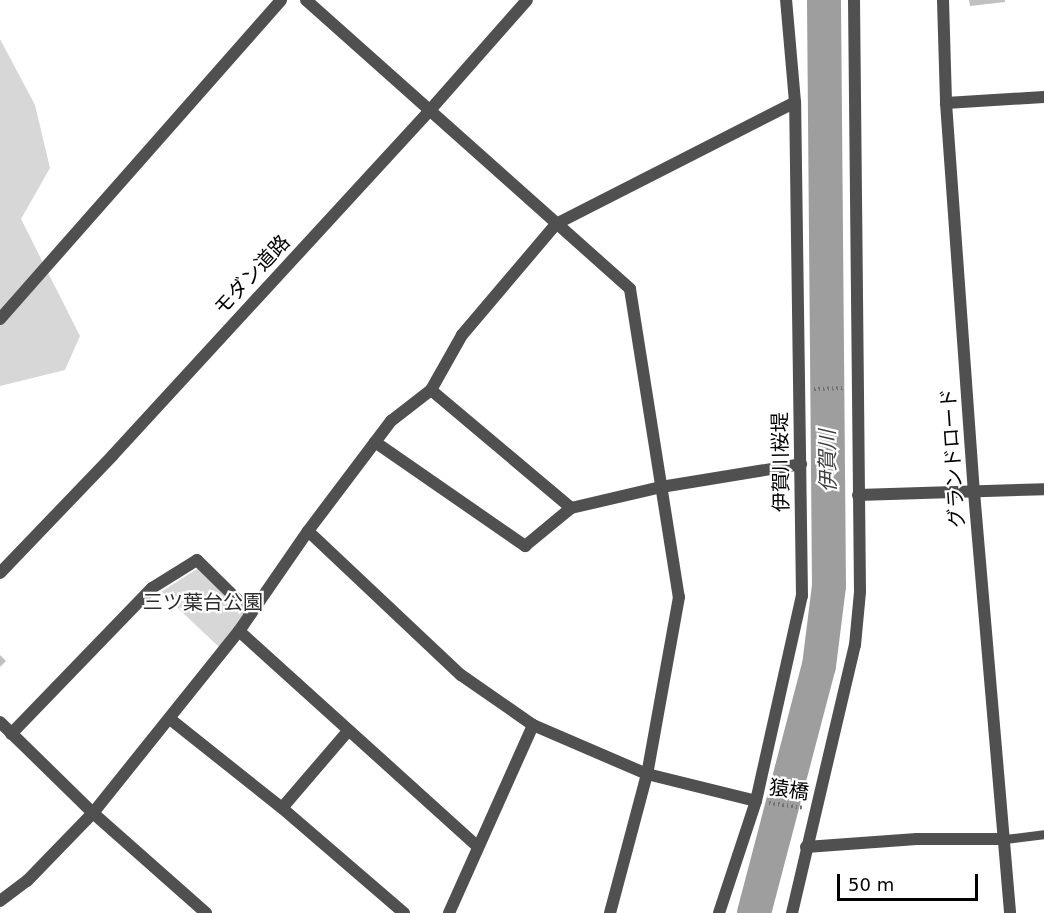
<!DOCTYPE html>
<meta charset="utf-8">
<style>
body{margin:0}
#map{position:relative;width:1044px;height:913px;overflow:hidden;background:#fff;font-family:"DejaVu Sans","Noto Sans JP",sans-serif}
div>[style]{position:absolute}
[style*='--x']{left:calc(var(--x)*1px);top:calc(var(--y)*1px);width:calc(var(--w)*1px);rotate:calc(var(--a)*1deg)}
.green>*{inset:0;background:#d7d7d7}
.river>*{height:34px;margin:-17px;padding:0 17px;transform-origin:17px;border-radius:17px;background:#9e9e9e}
.building>*{inset:0;background:#c0c0c0}
.path>*{height:4px;margin-top:-2px;transform-origin:0;background:repeating-linear-gradient(90deg,#727272 0 1.5px,transparent 0 4.5px)}
.service>*{height:9px;margin:-4.5px;padding:0 4.5px;transform-origin:4.5px;border-radius:4.5px;background:#505050}
.minor>*{height:12px;margin:-6px;padding:0 6px;transform-origin:6px;border-radius:6px;background:#505050}
.tertiary>*{height:12px;margin:-6px;padding:0 6px;transform-origin:6px;border-radius:6px;background:#505050}
span{translate:-50% -50%;white-space:nowrap;text-align:center;line-height:1.15;-webkit-text-stroke:4.5px #fff;paint-order:stroke}
.street-label{font-size:20px;color:#000}
.park-label{font-size:20px;color:#2e2e2e}
.water-label{font-size:21px;color:#3f3f3f;font-style:italic}
.scale{position:absolute;left:837px;top:874px;width:141px;height:27px;box-sizing:border-box;border:3px solid #000;border-top:0;padding-left:8px;font-size:18px;line-height:21px;white-space:nowrap;color:#000;-webkit-text-stroke:4px #fff;paint-order:stroke}
</style>
<div id="map">
<div class="green">
<i style="clip-path:polygon(0 39px,35px 105px,50px 168px,21px 219px,80px 336px,65px 370px,0 386px)"></i>
<i style="clip-path:polygon(200px 567px,245px 613px,220px 648px,161px 592px)"></i>
</div>
<div class="river">
<i style="--x:754;--y:913;--w:255;--a:-75.3"></i>
<i style="--x:819;--y:666;--w:81;--a:-82.9"></i>
<i style="--x:829;--y:586;--w:586;--a:-90.49"></i>
</div>
<div class="building">
<i style="clip-path:polygon(969px 0,1005px 0,1005px 2px,970px 6px)"></i>
<i style="clip-path:polygon(0 655px,6px 661px,0 667px)"></i>
</div>
<div class="path">
<i style="--x:814;--y:389;--w:31;--a:-2"></i>
<i style="--x:769;--y:803;--w:34;--a:8"></i>
</div>
<div class="service">
<i style="--x:1005;--y:839;--w:39;--a:-7"></i>
</div>
<div class="minor">
<i style="--x:306;--y:0;--w:434;--a:41.7"></i>
<i style="--x:630;--y:289;--w:312;--a:81"></i>
<i style="--x:679;--y:597;--w:180;--a:100.2"></i>
<i style="--x:647;--y:774;--w:144;--a:104.9"></i>
<i style="--x:946;--y:103;--w:98;--a:-3.5"></i>
<i style="--x:0;--y:319;--w:425;--a:-48.6"></i>
<i style="--x:431;--y:390;--w:183;--a:40.1"></i>
<i style="--x:375;--y:442;--w:183;--a:34.7"></i>
<i style="--x:525;--y:546;--w:60;--a:-39.6"></i>
<i style="--x:571;--y:508;--w:92;--a:-13.1"></i>
<i style="--x:661;--y:487;--w:142;--a:-9.3"></i>
<i style="--x:858;--y:495;--w:186;--a:-1.8"></i>
<i style="--x:308;--y:531;--w:210;--a:43.3"></i>
<i style="--x:461;--y:675;--w:88;--a:34.8"></i>
<i style="--x:533;--y:725;--w:124;--a:23.3"></i>
<i style="--x:647;--y:774;--w:112;--a:13.9"></i>
<i style="--x:239;--y:631;--w:322;--a:42.1"></i>
<i style="--x:170;--y:719;--w:143;--a:38.5"></i>
<i style="--x:282;--y:808;--w:161;--a:40.7"></i>
<i style="--x:0;--y:722;--w:130;--a:44.4"></i>
<i style="--x:93;--y:813;--w:151;--a:41.5"></i>
<i style="--x:11;--y:734;--w:203;--a:-46"></i>
<i style="--x:152;--y:588;--w:53;--a:-31.9"></i>
<i style="--x:197;--y:560;--w:76;--a:44.5"></i>
<i style="--x:282;--y:808;--w:101;--a:-49.4"></i>
<i style="--x:806;--y:847;--w:111;--a:-4.1"></i>
<i style="--x:917;--y:839;--w:88;--a:0"></i>
<i style="--x:0;--y:901;--w:34;--a:-37"></i>
<i style="--x:27;--y:881;--w:95;--a:-45.9"></i>
<i style="--x:93;--y:813;--w:233;--a:-51.3"></i>
<i style="--x:239;--y:631;--w:121;--a:-55.4"></i>
<i style="--x:308;--y:531;--w:138;--a:-53"></i>
<i style="--x:391;--y:421;--w:51;--a:-37.8"></i>
<i style="--x:431;--y:390;--w:63;--a:-60.6"></i>
<i style="--x:462;--y:335;--w:145;--a:-49.7"></i>
<i style="--x:556;--y:224;--w:268;--a:-27"></i>
<i style="--x:449;--y:913;--w:206;--a:-65.9"></i>
<i style="--x:719;--y:913;--w:118;--a:-71.7"></i>
<i style="--x:756;--y:801;--w:210;--a:-77.4"></i>
<i style="--x:802;--y:596;--w:494;--a:-90.8"></i>
<i style="--x:795;--y:102;--w:102;--a:-95"></i>
<i style="--x:792;--y:913;--w:275;--a:-76.8"></i>
<i style="--x:855;--y:645;--w:53;--a:-84.6"></i>
<i style="--x:860;--y:592;--w:592;--a:-90.58"></i>
</div>
<div class="tertiary">
<i style="--x:943;--y:0;--w:103;--a:88.3"></i>
<i style="--x:946;--y:103;--w:390;--a:85.9"></i>
<i style="--x:974;--y:492;--w:423;--a:85.1"></i>
<i style="--x:0;--y:573;--w:163;--a:-46.2"></i>
<i style="--x:113;--y:455;--w:470;--a:-47.4"></i>
<i style="--x:431;--y:109;--w:145;--a:-48.6"></i>
</div>
<div class="street-label">
<span style="left:252px;top:275px;rotate:-47deg">モダン道路</span>
<span style="left:953px;top:458px;rotate:-94deg">グランドロード</span>
<span style="left:781px;top:462px;rotate:-91deg">伊賀川桜堤</span>
<span style="left:789px;top:790px;rotate:8deg">猿橋</span>
</div>
<div class="park-label">
<span style="left:203px;top:602px">三ツ葉台公園</span>
</div>
<div class="water-label">
<span style="left:828px;top:461px;rotate:-91deg">伊賀川</span>
</div>
<div class="scale">50 m</div>
</div>
